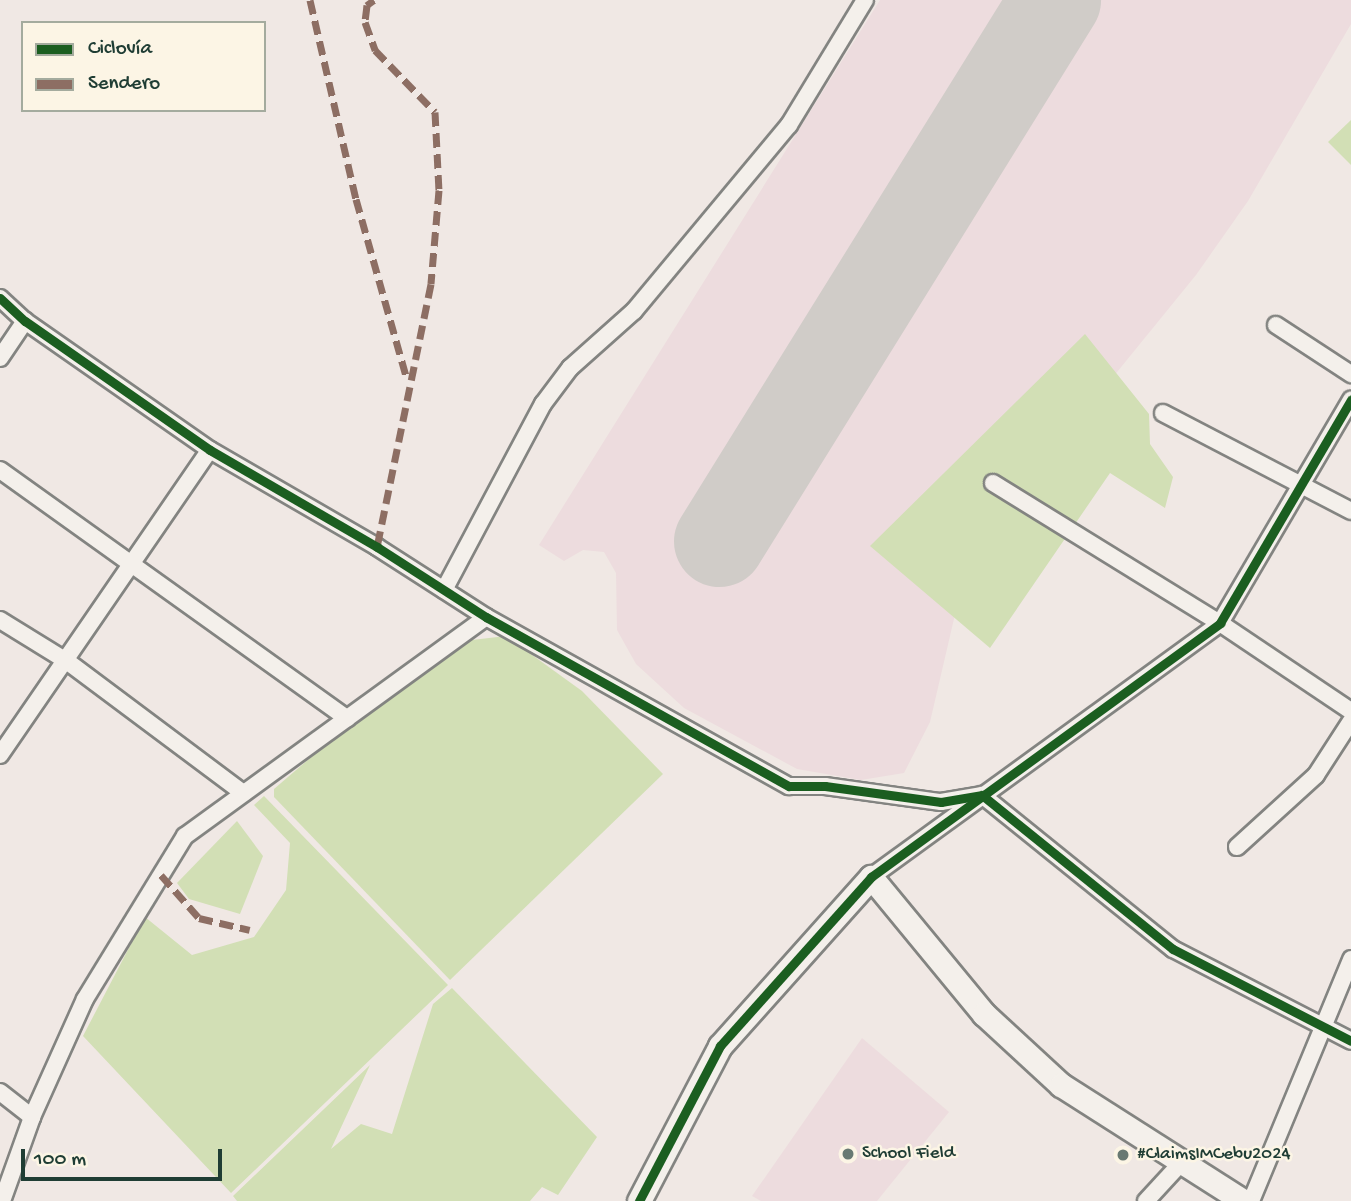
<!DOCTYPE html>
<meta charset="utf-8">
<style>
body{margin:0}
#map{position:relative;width:1351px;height:1201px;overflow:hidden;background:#f0e8e4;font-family:"Gochi Hand",sans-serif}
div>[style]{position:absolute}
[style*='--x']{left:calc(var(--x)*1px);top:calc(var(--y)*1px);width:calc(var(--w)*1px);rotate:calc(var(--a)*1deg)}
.built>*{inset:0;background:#eddcde}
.green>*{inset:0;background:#d2dfb5}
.runway>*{height:91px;margin:-45.5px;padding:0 45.5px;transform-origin:45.5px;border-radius:45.5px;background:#d0ccc8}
.roads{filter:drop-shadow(2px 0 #838481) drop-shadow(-2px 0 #838481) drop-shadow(0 2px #838481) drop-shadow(0 -2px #838481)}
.street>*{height:16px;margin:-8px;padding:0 8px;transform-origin:8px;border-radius:8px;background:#f4f0eb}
.secondary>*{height:23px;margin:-11.5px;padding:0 11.5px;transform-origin:11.5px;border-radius:11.5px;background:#f4f0eb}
.quiet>*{height:7px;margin-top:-3.5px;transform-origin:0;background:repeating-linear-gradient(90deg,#8d6e63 0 14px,transparent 0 21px)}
.cycleway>*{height:9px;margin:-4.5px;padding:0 4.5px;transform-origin:4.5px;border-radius:4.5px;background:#1b5e20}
.dots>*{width:19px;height:19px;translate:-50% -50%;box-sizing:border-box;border:4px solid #fcf5e5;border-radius:50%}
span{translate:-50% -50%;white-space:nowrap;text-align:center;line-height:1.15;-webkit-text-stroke:5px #fcf5e5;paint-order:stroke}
.poi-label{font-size:19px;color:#1f3d34}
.left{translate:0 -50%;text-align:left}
.legend{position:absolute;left:21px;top:21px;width:245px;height:91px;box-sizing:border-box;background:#fcf5e5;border:2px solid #a4ab9e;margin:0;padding:9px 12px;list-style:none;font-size:21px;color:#1f3d34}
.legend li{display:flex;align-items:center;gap:14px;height:35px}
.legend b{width:35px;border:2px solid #a4ab9e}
.scale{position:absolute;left:21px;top:1149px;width:201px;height:32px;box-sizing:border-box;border:4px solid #1f3d34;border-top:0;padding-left:9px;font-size:21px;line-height:24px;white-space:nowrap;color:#1f3d34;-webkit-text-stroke:5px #fcf5e5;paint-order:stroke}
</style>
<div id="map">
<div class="built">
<i style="clip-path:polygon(880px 0,1351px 0,1351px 24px,1248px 201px,1196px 275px,1004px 511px,960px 593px,930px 722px,904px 773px,861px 780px,797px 769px,684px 708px,636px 664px,617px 630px,616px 573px,604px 552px,583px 550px,564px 561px,539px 545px)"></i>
<i style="clip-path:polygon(862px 1038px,949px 1112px,877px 1201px,761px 1201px,752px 1196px)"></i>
</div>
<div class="green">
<i style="clip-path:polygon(1351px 120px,1351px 165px,1328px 142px)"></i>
<i style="clip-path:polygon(1085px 334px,1149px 414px,1150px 444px,1173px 477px,1165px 508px,1110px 473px,990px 648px,870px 546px)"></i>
<i style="clip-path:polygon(506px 636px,582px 691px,663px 774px,450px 980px,274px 797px,274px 789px,352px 722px,472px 640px)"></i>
<i style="clip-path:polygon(264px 796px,448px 985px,231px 1193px,83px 1036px,145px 917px,192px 955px,254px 937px,286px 890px,290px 843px,254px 805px)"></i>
<i style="clip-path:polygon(237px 821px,263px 856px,240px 914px,189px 899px,177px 883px)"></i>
<i style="clip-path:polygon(452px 988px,597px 1137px,558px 1195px,542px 1187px,530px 1201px,237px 1201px,233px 1196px,370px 1065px,331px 1149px,361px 1124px,392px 1134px,433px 1004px)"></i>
</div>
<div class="runway">
<i style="--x:719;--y:541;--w:637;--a:-58.16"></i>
</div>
<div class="roads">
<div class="street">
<i style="--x:0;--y:298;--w:34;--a:43"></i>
<i style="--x:25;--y:321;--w:226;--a:34.9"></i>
<i style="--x:210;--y:450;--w:193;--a:30.1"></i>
<i style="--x:377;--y:547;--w:130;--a:32.7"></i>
<i style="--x:486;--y:617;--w:347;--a:29.2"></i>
<i style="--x:789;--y:786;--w:36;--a:0"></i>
<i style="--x:825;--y:786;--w:117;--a:7.9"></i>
<i style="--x:941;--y:802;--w:42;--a:-9.7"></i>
<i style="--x:982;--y:795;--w:245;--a:38.9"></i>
<i style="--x:1173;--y:949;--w:200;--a:27.3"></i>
<i style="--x:1276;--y:325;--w:90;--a:33.2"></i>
<i style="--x:0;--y:358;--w:45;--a:-56"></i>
<i style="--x:1163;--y:413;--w:212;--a:27.5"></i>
<i style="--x:0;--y:470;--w:427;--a:35.6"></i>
<i style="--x:993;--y:483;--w:267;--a:31.7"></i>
<i style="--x:1220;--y:623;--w:158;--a:33.9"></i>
<i style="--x:444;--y:590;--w:211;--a:-62"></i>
<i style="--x:543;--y:404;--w:45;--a:-53.1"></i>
<i style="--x:570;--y:368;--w:86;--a:-41.7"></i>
<i style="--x:634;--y:311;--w:242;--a:-50.2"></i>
<i style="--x:789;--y:125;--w:146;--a:-58.7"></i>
<i style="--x:0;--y:620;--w:80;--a:31.7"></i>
<i style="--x:68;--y:662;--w:219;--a:36.8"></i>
<i style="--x:0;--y:755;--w:370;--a:-55.5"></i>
<i style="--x:1237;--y:847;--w:107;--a:-42.3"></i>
<i style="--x:1316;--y:775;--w:64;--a:-57.1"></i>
<i style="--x:871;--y:877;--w:432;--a:-36"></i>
<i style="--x:1220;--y:623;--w:259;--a:-59.6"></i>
<i style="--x:0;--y:1092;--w:41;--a:38"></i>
<i style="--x:2;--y:1201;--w:89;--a:-70.3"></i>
<i style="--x:32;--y:1117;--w:129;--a:-65.8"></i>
<i style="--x:85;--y:999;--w:191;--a:-58.5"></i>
<i style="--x:185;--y:836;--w:372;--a:-36"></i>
<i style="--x:1146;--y:1201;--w:50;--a:-47.4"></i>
<i style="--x:1251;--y:1201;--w:262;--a:-67.5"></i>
</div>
<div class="secondary">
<i style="--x:639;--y:1201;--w:175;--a:-62.4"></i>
<i style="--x:720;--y:1046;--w:227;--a:-48.2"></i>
<i style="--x:871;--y:877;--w:178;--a:50.5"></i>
<i style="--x:984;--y:1014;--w:105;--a:42.7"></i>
<i style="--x:1061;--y:1085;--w:216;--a:32.5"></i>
</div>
</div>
<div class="quiet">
<i style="--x:310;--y:0;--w:204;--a:77"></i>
<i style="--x:356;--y:199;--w:187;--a:74.2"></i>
<i style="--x:374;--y:0;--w:9;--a:144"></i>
<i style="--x:367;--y:5;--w:17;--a:97"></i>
<i style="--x:365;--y:22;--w:30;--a:70"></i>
<i style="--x:375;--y:50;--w:86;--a:45.9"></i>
<i style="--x:435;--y:112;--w:78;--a:87.1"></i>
<i style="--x:439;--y:190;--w:94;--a:94.9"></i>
<i style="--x:431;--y:284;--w:268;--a:101.6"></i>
<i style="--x:161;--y:875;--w:57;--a:48.5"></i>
<i style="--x:199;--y:918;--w:52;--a:13.2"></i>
</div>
<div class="cycleway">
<i style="--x:0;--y:298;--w:34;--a:43"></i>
<i style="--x:25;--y:321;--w:226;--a:34.9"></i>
<i style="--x:210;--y:450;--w:193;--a:30.1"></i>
<i style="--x:377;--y:547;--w:130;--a:32.7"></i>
<i style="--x:486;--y:617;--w:347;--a:29.2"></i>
<i style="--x:789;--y:786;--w:36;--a:0"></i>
<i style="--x:825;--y:786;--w:117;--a:7.9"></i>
<i style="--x:941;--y:802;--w:42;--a:-9.7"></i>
<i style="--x:982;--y:795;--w:245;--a:38.9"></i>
<i style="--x:1173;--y:949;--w:200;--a:27.3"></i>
<i style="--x:639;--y:1201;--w:175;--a:-62.4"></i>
<i style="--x:720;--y:1046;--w:227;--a:-48.2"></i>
<i style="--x:871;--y:877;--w:432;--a:-36"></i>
<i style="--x:1220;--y:623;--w:259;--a:-59.6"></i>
</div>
<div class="dots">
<i style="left:848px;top:1154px;background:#687972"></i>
<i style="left:1123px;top:1155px;background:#687972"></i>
</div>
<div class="poi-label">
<span class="left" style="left:862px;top:1154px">School Field</span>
<span class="left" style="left:1137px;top:1155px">#ClaimsIMCebu2024</span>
</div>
<ul class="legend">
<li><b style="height:9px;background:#1b5e20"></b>Ciclovía</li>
<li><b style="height:9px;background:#8d6e63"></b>Sendero</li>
</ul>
<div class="scale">100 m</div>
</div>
